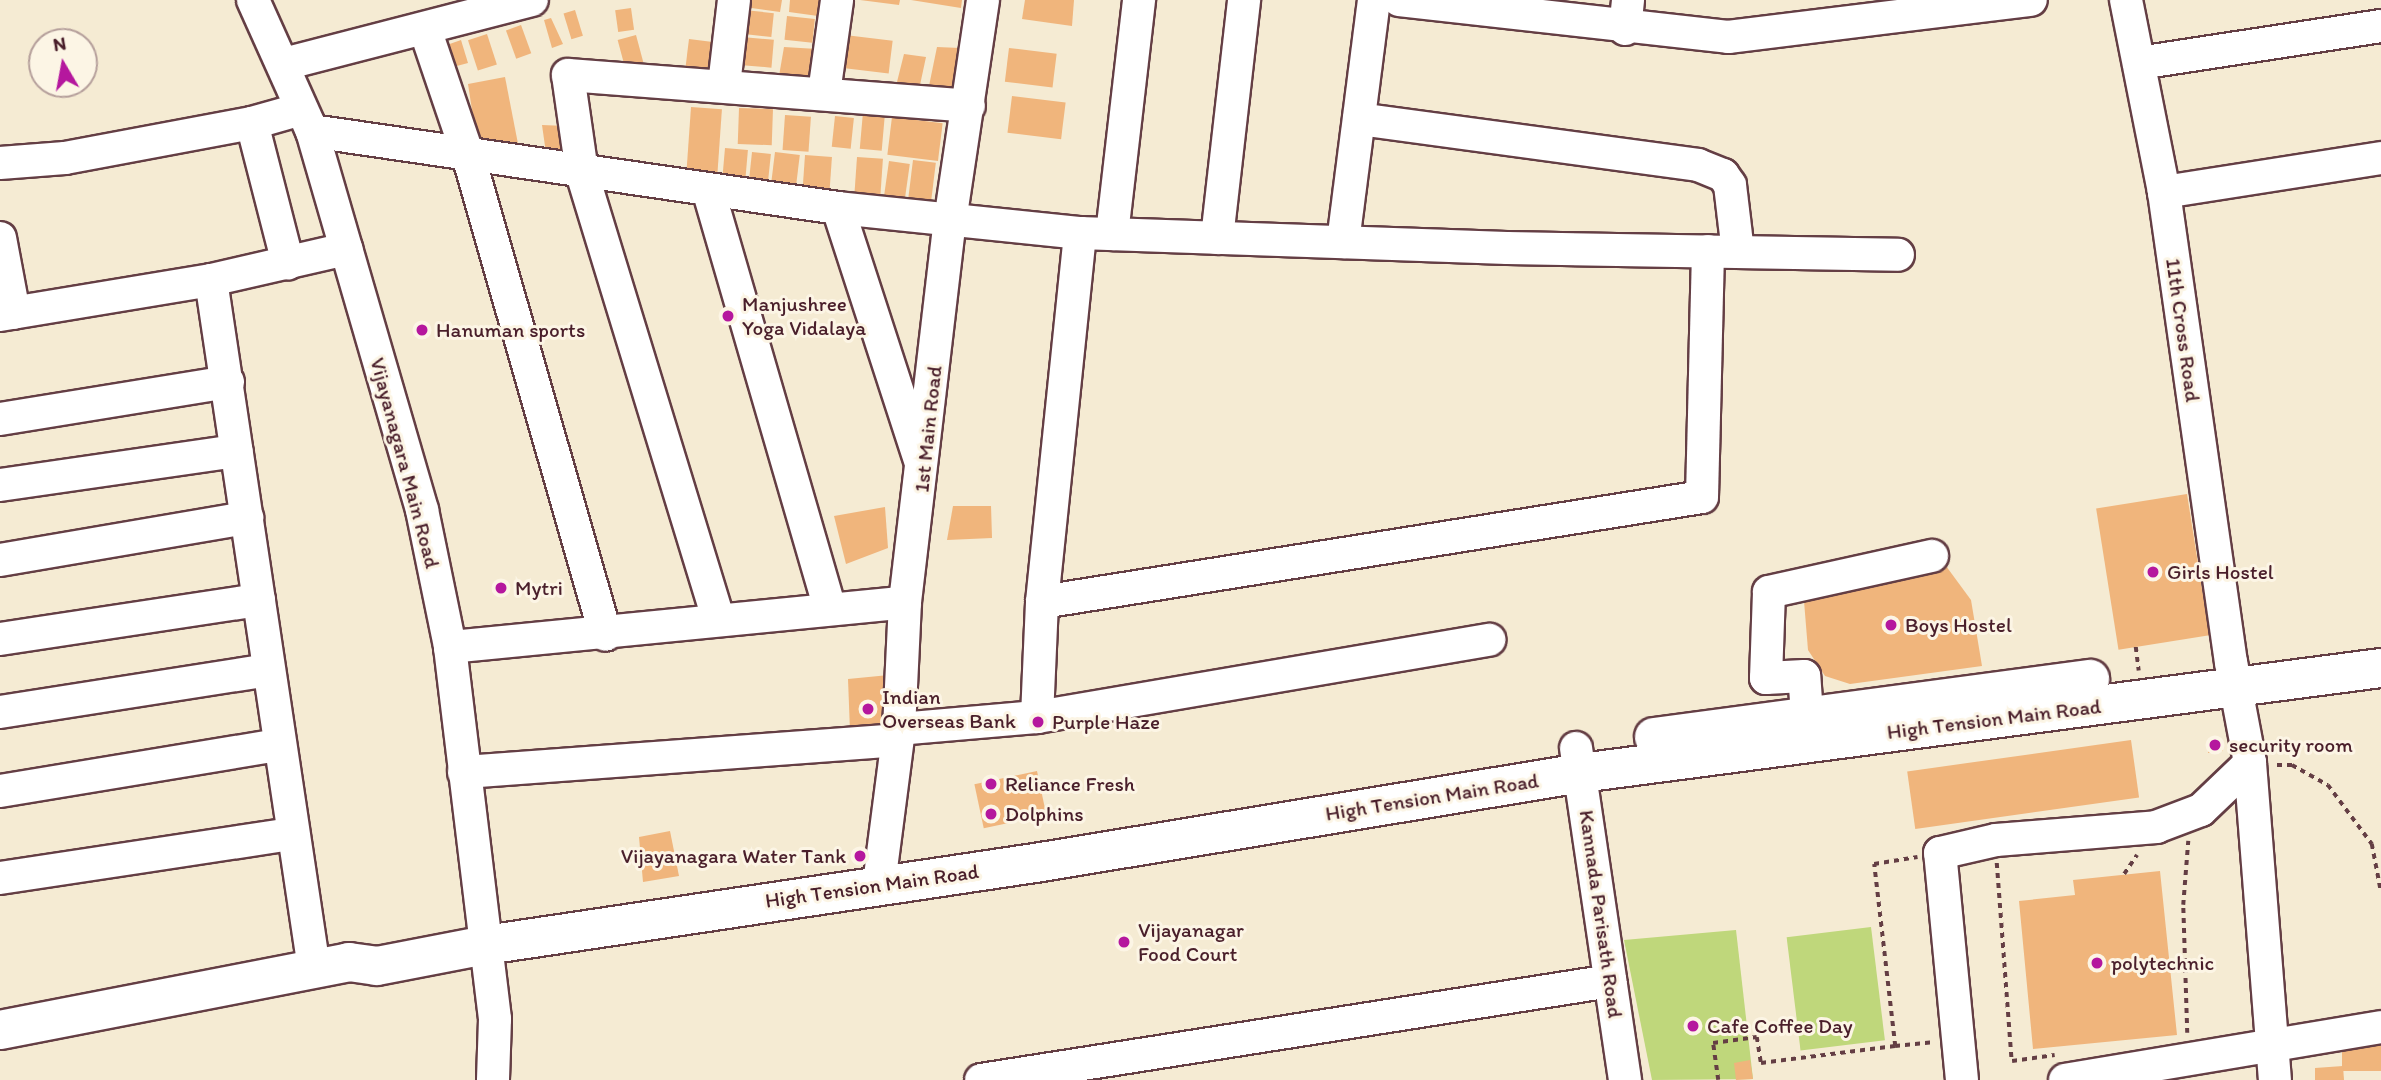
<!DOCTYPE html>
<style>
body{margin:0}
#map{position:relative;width:2381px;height:1080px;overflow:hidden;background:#f5ebd3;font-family:Itim,sans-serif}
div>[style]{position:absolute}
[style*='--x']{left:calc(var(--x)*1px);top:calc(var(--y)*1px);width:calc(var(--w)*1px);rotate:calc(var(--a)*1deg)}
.green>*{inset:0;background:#bfd77b;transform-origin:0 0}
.building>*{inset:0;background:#f0b57c;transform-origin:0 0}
.path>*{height:3.5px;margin-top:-1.75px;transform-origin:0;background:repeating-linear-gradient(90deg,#643e44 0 5px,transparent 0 10px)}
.roads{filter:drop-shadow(2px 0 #643e44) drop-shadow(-2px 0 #643e44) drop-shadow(0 2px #643e44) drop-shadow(0 -2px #643e44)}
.minor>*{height:32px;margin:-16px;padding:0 16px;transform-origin:16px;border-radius:16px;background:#fff}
.major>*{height:38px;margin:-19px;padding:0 19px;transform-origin:19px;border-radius:19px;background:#fff}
.dots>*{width:19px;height:19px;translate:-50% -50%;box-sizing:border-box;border:4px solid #fcf5e5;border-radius:50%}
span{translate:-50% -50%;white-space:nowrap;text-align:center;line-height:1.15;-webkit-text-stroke:6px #fcf5e5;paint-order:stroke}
.poi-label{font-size:21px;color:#4a1f2b}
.left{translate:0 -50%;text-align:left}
.right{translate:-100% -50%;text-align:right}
.street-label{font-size:21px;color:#4a1f2b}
.north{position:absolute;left:28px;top:28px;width:70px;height:70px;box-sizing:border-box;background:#fcf5e5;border:2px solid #b59f9b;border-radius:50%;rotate:350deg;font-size:19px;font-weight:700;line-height:28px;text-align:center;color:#4a1f2b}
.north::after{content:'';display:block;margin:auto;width:24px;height:32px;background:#b5179e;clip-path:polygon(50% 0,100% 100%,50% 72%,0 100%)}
</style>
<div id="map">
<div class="green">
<i style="left:1871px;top:927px;width:114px;height:85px;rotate:83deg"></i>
<i style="clip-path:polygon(1736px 930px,1753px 1079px,1652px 1080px,1624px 940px)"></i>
</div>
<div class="building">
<i style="clip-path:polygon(745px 0,782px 0,780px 12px,744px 7px)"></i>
<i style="clip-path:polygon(790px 0,821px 0,818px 16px,789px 12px)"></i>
<i style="clip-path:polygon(860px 0,900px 0,899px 5px)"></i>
<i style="clip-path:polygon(911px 0,962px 0,961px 8px)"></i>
<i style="clip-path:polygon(1025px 0,1074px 0,1072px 26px,1022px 19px)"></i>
<i style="left:631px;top:8px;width:22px;height:16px;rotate:82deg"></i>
<i style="left:575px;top:10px;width:27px;height:12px;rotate:73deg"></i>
<i style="left:744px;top:10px;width:30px;height:24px;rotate:6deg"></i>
<i style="left:787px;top:16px;width:28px;height:24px;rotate:6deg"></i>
<i style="clip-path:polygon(551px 18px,563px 44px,552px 48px,544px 20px)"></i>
<i style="left:521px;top:25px;width:30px;height:16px;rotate:70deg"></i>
<i style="left:487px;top:34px;width:32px;height:20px;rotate:72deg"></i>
<i style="left:636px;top:35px;width:28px;height:19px;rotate:75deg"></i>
<i style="left:845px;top:35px;width:48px;height:33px;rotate:7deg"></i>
<i style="left:742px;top:37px;width:32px;height:28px;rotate:5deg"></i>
<i style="left:689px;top:39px;width:26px;height:34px;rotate:7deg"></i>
<i style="clip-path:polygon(461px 40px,468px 63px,453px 67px,444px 46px)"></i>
<i style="clip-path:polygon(784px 47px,817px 49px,814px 75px,779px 76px)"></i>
<i style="clip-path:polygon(937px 47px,960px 48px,953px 91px,929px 86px)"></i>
<i style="left:1009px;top:48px;width:48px;height:34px;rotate:7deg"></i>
<i style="clip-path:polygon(904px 54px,926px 57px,920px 85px,897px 82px)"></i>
<i style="clip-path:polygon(505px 77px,519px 149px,478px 149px,468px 84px)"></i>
<i style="left:1012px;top:96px;width:54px;height:37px;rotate:7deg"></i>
<i style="left:691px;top:107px;width:31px;height:70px;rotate:4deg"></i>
<i style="left:739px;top:108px;width:34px;height:36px;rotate:2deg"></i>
<i style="left:863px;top:112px;width:22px;height:37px;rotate:5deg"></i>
<i style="left:785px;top:115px;width:26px;height:35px;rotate:4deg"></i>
<i style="left:835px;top:116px;width:19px;height:31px;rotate:6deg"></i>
<i style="left:892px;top:117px;width:51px;height:38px;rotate:7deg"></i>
<i style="clip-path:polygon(542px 125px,566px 126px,570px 156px,546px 153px)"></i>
<i style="left:725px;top:148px;width:23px;height:31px;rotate:5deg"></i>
<i style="left:752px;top:152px;width:19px;height:36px;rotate:6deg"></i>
<i style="left:775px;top:152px;width:25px;height:39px;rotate:7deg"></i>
<i style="left:805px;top:155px;width:27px;height:42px;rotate:4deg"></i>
<i style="left:857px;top:157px;width:26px;height:43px;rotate:4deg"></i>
<i style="left:913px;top:160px;width:23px;height:43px;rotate:7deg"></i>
<i style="left:889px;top:161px;width:21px;height:39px;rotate:8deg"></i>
<i style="left:2187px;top:494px;width:143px;height:92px;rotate:81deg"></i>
<i style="clip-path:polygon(953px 506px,991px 506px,992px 538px,947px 540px)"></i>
<i style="clip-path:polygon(885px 507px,888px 548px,846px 564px,834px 516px)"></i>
<i style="clip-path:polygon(1946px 566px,1971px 600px,1982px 666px,1850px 684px,1825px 676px,1808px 650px,1804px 601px)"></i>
<i style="clip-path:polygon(889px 675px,886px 728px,850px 731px,848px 679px)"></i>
<i style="clip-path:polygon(2220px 739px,2223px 751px,2208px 753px,2208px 740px)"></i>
<i style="left:2131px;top:740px;width:58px;height:226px;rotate:82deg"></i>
<i style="left:1037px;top:771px;width:45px;height:64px;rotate:78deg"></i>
<i style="clip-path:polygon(670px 831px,679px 876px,643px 882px,639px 837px)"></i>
<i style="clip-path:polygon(2160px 871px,2177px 1035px,2033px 1049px,2019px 901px,2075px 895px,2073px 880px)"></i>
<i style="left:2381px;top:1046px;width:25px;height:39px;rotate:90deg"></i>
<i style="clip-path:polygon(1750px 1060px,1753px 1079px,1736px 1080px,1734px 1063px)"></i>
<i style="clip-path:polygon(2343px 1066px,2344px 1080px,2315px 1080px,2315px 1068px)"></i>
</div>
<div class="path">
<i style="--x:2136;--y:647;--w:24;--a:83"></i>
<i style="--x:2277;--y:765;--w:15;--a:0"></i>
<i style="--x:2292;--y:765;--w:41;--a:29.1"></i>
<i style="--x:2328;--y:785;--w:74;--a:53.3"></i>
<i style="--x:2372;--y:844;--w:48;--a:79.2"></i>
<i style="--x:1997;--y:863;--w:199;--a:85.7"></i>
<i style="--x:2012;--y:1061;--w:43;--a:-7.9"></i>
<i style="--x:2124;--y:874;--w:23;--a:-56"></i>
<i style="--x:2187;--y:1033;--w:128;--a:-91.8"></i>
<i style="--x:2183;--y:905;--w:64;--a:-85.5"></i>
<i style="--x:1895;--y:1046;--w:40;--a:-5.7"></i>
<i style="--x:1718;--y:1080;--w:37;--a:-98"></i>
<i style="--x:1713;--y:1043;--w:44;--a:-7.8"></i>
<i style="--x:1757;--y:1037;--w:26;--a:81"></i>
<i style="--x:1761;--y:1063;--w:135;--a:-7.2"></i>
<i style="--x:1895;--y:1046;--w:183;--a:-96.6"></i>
<i style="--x:1874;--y:864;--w:44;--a:-9.2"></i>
</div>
<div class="roads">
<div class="minor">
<i style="--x:253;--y:0;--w:144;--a:65.8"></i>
<i style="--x:312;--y:131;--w:395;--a:73.8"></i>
<i style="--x:422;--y:510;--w:140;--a:78.4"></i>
<i style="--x:450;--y:647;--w:375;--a:83.1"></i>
<i style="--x:495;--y:1019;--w:61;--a:91.9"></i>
<i style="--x:1399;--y:0;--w:331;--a:6.4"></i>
<i style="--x:1728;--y:37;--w:305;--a:-7"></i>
<i style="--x:2126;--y:0;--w:196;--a:78.8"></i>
<i style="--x:2164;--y:192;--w:475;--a:81.9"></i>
<i style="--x:2231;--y:662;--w:103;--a:79.3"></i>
<i style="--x:2250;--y:763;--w:318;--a:85.5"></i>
<i style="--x:425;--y:29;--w:133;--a:71.2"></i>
<i style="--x:468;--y:155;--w:499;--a:74"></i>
<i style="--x:1625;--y:29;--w:29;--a:-84"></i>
<i style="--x:2139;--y:63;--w:245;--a:-8.7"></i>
<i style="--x:284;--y:64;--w:256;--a:-14.5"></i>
<i style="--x:724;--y:85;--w:86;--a:-83.3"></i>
<i style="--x:824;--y:93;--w:94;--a:-82"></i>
<i style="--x:1359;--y:119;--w:342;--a:7.7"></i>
<i style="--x:1698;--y:165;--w:27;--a:22"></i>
<i style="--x:1723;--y:175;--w:12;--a:55"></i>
<i style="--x:1730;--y:185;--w:67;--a:83.2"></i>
<i style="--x:252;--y:123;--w:145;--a:75.6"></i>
<i style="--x:312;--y:131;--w:532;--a:8.33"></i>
<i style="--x:838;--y:208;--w:243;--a:5.9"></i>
<i style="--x:1080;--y:233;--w:427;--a:2"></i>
<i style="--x:1507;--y:248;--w:391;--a:1"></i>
<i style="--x:0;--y:163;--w:65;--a:-4.4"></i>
<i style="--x:65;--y:158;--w:190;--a:-10.6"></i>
<i style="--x:252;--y:123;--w:51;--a:-15.9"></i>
<i style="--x:708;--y:189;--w:437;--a:73.8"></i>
<i style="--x:2164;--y:192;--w:220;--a:-8.9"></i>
<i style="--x:838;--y:208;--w:265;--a:72"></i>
<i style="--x:1112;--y:234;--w:236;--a:-83.4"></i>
<i style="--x:0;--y:238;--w:76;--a:79.4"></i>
<i style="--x:1217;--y:238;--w:240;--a:-83.5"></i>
<i style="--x:1343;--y:242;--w:244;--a:-82.7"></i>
<i style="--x:211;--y:280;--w:696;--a:81.49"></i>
<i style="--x:0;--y:315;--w:214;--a:-9.4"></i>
<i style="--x:211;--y:280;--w:139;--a:-12.9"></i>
<i style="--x:0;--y:419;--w:231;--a:-9.2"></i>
<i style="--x:0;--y:485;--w:239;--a:-8.2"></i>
<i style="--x:0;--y:560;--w:251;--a:-9.7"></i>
<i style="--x:1042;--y:602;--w:668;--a:-9.04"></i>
<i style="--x:1702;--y:497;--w:246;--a:-88.6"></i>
<i style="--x:718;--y:618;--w:466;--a:-107"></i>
<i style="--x:582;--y:172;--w:98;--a:-98.2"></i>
<i style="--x:568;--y:75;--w:402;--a:4.4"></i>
<i style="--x:0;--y:639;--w:262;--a:-8.6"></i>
<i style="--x:450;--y:647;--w:457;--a:-5.6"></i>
<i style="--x:0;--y:712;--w:271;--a:-8.9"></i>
<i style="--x:1807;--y:715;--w:39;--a:-94"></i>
<i style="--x:1804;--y:676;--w:38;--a:177"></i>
<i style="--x:1766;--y:678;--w:86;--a:-88"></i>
<i style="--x:1769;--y:592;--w:167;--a:-12.5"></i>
<i style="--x:1037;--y:717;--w:115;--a:-87.5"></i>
<i style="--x:1042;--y:602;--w:371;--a:-84.1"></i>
<i style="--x:899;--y:729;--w:139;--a:-5"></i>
<i style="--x:1037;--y:717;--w:459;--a:-9.7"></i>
<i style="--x:1576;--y:748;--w:336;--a:81.6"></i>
<i style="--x:464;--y:772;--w:434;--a:-4.2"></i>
<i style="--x:0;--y:791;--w:283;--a:-9.4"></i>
<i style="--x:0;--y:878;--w:294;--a:-8.6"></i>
<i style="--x:879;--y:884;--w:156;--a:-82.6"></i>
<i style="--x:899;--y:729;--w:127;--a:-87.3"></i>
<i style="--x:905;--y:602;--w:384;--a:-83.3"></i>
<i style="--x:950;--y:221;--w:223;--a:-81.5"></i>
<i style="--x:981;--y:1080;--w:637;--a:-8.94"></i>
<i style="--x:1962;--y:1080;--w:228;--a:-95.5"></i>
<i style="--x:1940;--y:853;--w:57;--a:-13.1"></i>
<i style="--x:1996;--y:840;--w:161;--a:-4.6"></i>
<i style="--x:2156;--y:827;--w:48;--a:-20.7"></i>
<i style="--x:2201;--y:810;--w:68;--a:-43.8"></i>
<i style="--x:2065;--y:1080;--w:320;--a:-9.5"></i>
</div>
<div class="major">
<i style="--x:1654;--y:737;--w:440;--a:-7.6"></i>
<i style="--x:0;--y:1030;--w:356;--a:-11"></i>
<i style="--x:349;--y:962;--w:28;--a:8"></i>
<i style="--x:377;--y:966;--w:111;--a:-10.9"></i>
<i style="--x:486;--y:945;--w:555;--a:-8.5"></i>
<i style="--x:1035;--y:863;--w:553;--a:-9.36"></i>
<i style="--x:1581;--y:773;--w:807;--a:-7.48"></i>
</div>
</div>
<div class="dots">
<i style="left:728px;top:316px;background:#b5179e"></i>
<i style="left:422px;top:330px;background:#b5179e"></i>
<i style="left:2153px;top:572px;background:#b5179e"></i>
<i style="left:501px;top:588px;background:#b5179e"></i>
<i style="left:1891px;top:625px;background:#b5179e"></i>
<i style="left:868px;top:709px;background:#b5179e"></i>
<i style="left:1038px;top:722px;background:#b5179e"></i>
<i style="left:2215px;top:745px;background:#b5179e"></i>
<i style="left:991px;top:784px;background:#b5179e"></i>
<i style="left:991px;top:814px;background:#b5179e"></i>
<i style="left:860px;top:856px;background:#b5179e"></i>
<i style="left:1124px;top:942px;background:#b5179e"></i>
<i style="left:2097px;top:963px;background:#b5179e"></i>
<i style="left:1693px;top:1026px;background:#b5179e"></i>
</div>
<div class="poi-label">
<span class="left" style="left:742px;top:316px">Manjushree<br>Yoga Vidalaya</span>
<span class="left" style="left:436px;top:330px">Hanuman sports</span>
<span class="left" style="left:2167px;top:572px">Girls Hostel</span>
<span class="left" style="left:515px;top:588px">Mytri</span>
<span class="left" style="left:1905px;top:625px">Boys Hostel</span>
<span class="left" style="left:882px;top:709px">Indian<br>Overseas Bank</span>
<span class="left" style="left:1052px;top:722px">Purple Haze</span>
<span class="left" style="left:2229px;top:745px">security room</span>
<span class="left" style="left:1005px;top:784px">Reliance Fresh</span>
<span class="left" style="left:1005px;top:814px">Dolphins</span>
<span class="right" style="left:846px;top:856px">Vijayanagara Water Tank</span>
<span class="left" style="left:1138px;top:942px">Vijayanagar<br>Food Court</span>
<span class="left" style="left:2111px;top:963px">polytechnic</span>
<span class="left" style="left:1707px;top:1026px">Cafe Coffee Day</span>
</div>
<div class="street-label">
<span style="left:2183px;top:330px;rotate:82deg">11th Cross Road</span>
<span style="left:928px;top:429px;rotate:-84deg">1st Main Road</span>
<span style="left:405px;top:463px;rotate:75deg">Vijayanagara Main Road</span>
<span style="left:1994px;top:719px;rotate:-7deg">High Tension Main Road</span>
<span style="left:1432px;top:797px;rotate:-9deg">High Tension Main Road</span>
<span style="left:872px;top:886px;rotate:-8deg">High Tension Main Road</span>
<span style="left:1601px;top:914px;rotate:82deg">Kannada Parisath Road</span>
</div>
<div class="north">N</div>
</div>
